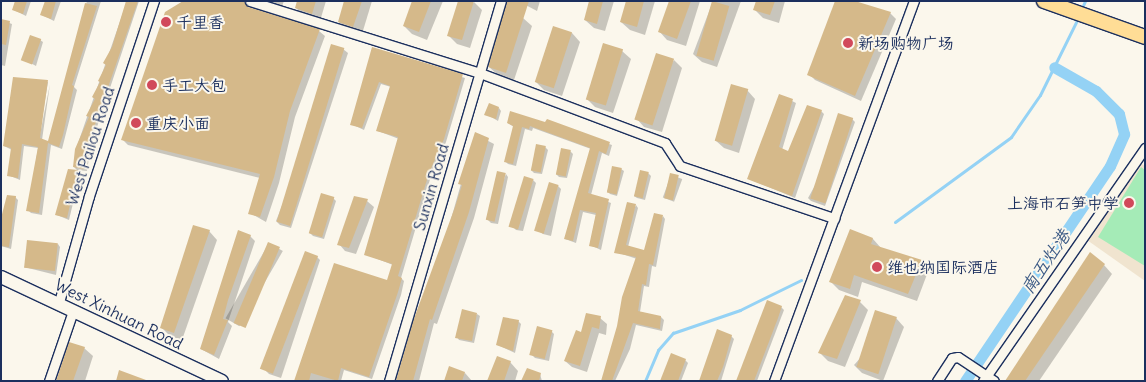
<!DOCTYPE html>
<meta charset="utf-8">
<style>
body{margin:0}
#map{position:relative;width:1146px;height:382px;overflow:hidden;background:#fbf7ec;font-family:Delius,"LXGW WenKai TC",sans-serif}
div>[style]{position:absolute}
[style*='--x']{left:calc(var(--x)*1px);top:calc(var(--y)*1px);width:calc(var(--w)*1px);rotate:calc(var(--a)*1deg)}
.built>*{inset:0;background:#f0e4cf}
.green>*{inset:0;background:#a5ebb7}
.shadow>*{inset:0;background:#0003;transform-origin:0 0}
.stream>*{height:3px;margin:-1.5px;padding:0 1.5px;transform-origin:1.5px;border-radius:1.5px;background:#94d2f5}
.canal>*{height:11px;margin:-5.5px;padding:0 5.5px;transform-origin:5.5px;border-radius:5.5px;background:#94d2f5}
.building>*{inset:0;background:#d5b98a;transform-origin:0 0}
.roads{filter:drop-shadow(1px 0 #1b2f5e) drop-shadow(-1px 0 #1b2f5e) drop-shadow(0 1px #1b2f5e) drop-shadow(0 -1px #1b2f5e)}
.street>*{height:9px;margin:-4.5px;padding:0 4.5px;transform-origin:4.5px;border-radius:4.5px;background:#fbf7ec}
.secondary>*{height:12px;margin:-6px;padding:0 6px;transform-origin:6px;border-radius:6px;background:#fbf7ec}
.primary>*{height:14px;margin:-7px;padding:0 7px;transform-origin:7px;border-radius:7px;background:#ffdd96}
.dots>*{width:14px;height:14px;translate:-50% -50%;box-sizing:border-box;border:2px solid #fbf7ec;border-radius:50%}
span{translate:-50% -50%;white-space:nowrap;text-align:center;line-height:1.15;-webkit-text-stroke:4px #fbf7ec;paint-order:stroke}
.poi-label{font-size:16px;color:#1b2f5e}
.left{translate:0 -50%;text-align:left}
.right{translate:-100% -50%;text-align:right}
.street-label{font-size:16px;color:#1b2f5e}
.water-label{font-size:18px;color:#395884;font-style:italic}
.frame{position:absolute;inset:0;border:2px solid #1b2f5e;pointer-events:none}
</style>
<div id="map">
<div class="built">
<i style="clip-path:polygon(1140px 163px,1145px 166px,1145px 281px,1087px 240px)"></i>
</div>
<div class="green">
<i style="clip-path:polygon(1141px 167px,1145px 170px,1145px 266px,1098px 237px)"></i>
</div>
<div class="shadow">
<i style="clip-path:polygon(16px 1px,31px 1px,26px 16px,14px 10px)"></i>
<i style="clip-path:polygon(46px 1px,61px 1px,54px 21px,42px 15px)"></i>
<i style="clip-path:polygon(87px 1px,101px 1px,74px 87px,77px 90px,62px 149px,51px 145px,42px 215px,31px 213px,28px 210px,38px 148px,24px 146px,20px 180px,8px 175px,12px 150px,4px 146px,14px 78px,48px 82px,38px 144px,50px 84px,42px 140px,49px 142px)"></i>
<i style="clip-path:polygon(127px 1px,139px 1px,91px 145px,87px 171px,77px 170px,74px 167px,76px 149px)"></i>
<i style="clip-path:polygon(263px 1px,284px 1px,281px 9px)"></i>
<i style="clip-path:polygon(298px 1px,326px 1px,320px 21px,304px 16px,296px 8px)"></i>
<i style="clip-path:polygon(345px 1px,372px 1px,362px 34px,348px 30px,339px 22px)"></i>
<i style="clip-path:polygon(413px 1px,443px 1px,427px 40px,412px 34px,404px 26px)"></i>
<i style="clip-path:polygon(518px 1px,540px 1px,537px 11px)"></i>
<i style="clip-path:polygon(591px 1px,614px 1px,605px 31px,594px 28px,585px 20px)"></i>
<i style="clip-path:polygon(627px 1px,655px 1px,645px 35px,630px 30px,621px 22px)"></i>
<i style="clip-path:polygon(672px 1px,700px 1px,686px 46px,667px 40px,659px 31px)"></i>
<i style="clip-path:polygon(713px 1px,741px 1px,717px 67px,702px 62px,693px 54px)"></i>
<i style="clip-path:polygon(757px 1px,785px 1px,779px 23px,763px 18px,755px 10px)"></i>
<i style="clip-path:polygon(474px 2px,482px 10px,470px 48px,457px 44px,448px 35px)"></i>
<i style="clip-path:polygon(233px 3px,319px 31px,325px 36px,295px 117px,279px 183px,266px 222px,250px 213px,260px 178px,128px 145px,123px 140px)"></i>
<i style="clip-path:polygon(890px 13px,896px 19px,861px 101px,815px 80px,809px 74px)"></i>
<i style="clip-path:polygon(523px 18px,532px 26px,514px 80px,498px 75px,489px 67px)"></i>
<i style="clip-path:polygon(1px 20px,12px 24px,5px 66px,1px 65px)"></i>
<i style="clip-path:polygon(553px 28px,572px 33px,580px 42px,562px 96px,544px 90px,536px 82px)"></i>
<i style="clip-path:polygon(40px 40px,43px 42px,36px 66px,25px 60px)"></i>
<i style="clip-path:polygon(373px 48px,465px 78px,446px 142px,431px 176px,401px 278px,404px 281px,401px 295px,372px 379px,344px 370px,341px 381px,296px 381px,388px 281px,393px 265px,365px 254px,399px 139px,378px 131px,391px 87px,381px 84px,364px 130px,351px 124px)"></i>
<i style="clip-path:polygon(343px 49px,348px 53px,291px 228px,280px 225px,276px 221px)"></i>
<i style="clip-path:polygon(622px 51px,631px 59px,613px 113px,595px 107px,587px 99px)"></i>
<i style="clip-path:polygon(674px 60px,682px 68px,662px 132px,644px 127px,636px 118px)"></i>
<i style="clip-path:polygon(747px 90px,755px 99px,739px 153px,724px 148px,715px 140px)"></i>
<i style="clip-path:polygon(780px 95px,796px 103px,782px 150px,789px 152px,821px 111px,824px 114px,795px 198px,749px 179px)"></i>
<i style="clip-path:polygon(499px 108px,501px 111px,498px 121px,486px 114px)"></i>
<i style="clip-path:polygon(511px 112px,612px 145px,609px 156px,602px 153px,591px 195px,611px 203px,601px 250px,590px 245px,596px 215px,583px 212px,576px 243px,565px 239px,591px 149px,533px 128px,532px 131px,525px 129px,516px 166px,508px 164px,505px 161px,514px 127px,508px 123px)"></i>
<i style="clip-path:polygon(852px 119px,855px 122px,825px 206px,811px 201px,808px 198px)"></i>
<i style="clip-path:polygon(475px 134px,494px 144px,474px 218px,437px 324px,434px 323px,419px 381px,395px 381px,442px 251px)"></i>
<i style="clip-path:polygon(545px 147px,548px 150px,542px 174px,534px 173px,531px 170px)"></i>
<i style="clip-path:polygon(570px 151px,573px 154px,567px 178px,559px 177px,556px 174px)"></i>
<i style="clip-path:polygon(621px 169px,624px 171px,617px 196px,610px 194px,607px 191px)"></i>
<i style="clip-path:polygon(69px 170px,80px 174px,69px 220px,57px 215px)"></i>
<i style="clip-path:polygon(648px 173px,651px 176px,645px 200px,637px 198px,634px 196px)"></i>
<i style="clip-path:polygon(506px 174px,508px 177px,498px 224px,491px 223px,488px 220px)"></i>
<i style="left:671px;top:175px;width:12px;height:24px;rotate:20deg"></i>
<i style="clip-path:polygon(533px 180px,536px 183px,523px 231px,516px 230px,513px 227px)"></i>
<i style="clip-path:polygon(558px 186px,561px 189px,551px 236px,543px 234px,540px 232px)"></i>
<i style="clip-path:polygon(15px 197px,18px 200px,11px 249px,1px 246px,1px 234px)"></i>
<i style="clip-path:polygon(333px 198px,336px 201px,324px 239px,313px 236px,310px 233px)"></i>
<i style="clip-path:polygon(367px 201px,374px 207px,356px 254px,345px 251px,339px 244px)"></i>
<i style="clip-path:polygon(636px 205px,638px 208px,628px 247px,645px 251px,663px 216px,665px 219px,656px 267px,652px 266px,649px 287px,644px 286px,640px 312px,661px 317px,664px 320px,662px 331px,636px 325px,630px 349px,615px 381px,602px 381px,637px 259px,616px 252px)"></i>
<i style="clip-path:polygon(209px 231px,217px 240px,182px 340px,170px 336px,162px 328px)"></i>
<i style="clip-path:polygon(851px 231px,873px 239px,881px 248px,921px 261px,929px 269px,917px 301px,862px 282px,858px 297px,839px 290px,831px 282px)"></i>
<i style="clip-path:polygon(250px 236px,255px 241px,228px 322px,232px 326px,219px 359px,201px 349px)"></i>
<i style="left:269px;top:243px;width:16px;height:87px;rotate:30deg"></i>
<i style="clip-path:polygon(58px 244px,60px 247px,56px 275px,24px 267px)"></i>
<i style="clip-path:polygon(317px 257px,320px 260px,281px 378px,269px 374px,266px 371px)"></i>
<i style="clip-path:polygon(1104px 265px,1112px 274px,1039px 381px,1007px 381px)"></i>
<i style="clip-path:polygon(860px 302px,868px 310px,845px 367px,828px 361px,820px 353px)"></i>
<i style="clip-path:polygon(781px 307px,784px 310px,757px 381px,738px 381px)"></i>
<i style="clip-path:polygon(477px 314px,480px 316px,474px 343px,459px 340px,457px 337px)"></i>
<i style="clip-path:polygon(600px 318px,607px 324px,606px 335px,599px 333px,587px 372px,572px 367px,565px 361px,582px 333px)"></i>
<i style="clip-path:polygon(896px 318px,904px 327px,883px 381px,862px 373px,854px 365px)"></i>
<i style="clip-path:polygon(518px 321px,521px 324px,515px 353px,498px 345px)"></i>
<i style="clip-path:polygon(551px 331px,554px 334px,549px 361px,535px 358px,532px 355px)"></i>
<i style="clip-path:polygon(731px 336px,734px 339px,721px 381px,699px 381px)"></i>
<i style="clip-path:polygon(84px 348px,93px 356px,85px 381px,58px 381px)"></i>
<i style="clip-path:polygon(685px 360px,688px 363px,681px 381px,661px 381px)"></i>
<i style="clip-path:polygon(510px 362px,518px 371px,515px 381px,489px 381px)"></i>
<i style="clip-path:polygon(465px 373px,472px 381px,445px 381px)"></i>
<i style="clip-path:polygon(540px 374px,542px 381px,523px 381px)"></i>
</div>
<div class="stream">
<i style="--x:1081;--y:10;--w:10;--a:-66"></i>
<i style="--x:895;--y:222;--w:144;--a:-36.2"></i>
<i style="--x:1011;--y:137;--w:51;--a:-55.4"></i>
<i style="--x:1040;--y:95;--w:86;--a:-63.7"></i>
<i style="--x:645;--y:381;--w:34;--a:-67"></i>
<i style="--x:658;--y:350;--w:23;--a:-49"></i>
<i style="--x:673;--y:333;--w:71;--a:-18.9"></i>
<i style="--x:740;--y:310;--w:68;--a:-26.2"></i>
</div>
<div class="canal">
<i style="--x:965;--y:381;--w:259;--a:-56"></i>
<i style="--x:1110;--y:166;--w:35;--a:-66"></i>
<i style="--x:1124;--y:134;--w:21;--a:-104"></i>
<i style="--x:1119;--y:114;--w:33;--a:-135"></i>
<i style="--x:1096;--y:91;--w:48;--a:-150.3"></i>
</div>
<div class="building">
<i style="clip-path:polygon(15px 1px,27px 1px,23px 14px,12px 10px)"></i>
<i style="clip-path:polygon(45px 1px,56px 1px,51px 19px,40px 15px)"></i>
<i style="clip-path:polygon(126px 1px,138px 1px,89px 142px,84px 169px,73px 167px,75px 149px,89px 117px,86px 116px,95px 99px,92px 97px,100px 82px,98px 81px,106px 65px,103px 63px,112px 47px)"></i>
<i style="clip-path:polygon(183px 1px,244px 1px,248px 7px,320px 29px,290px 111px,274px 177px,260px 217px,248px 214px,260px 174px,121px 140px,165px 12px)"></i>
<i style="clip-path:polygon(297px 1px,316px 1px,312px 14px,295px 8px)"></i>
<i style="clip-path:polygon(344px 1px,362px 1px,353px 27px,338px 22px)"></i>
<i style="clip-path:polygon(412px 1px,431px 1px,419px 32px,403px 26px)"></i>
<i style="clip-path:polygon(458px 1px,474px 1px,462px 40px,447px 36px)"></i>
<i style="clip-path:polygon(507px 1px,529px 1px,506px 73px,488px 67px)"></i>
<i style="clip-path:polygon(589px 1px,603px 1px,597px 24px,584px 20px)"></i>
<i style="clip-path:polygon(626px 1px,644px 1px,637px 27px,620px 22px)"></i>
<i style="clip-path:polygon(669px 1px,691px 1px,677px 39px,658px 32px)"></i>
<i style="left:712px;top:1px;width:18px;height:57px;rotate:16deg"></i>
<i style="clip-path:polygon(756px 1px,775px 1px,770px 15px,753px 10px)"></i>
<i style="clip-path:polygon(835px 1px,855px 1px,891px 12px,855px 96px,807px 75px)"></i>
<i style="clip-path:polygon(85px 3px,97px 6px,72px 85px,74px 86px,63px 135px,59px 147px,48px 143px,39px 213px,26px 211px,38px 147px,22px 144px,18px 178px,7px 176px,11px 148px,3px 146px,13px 77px,48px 80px,40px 138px,48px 141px)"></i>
<i style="clip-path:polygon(1px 19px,10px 21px,6px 45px,1px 44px)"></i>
<i style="left:553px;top:26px;width:20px;height:59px;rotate:18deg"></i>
<i style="left:30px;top:35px;width:12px;height:27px;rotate:20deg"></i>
<i style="left:603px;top:43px;width:21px;height:59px;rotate:17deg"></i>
<i style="left:331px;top:44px;width:14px;height:186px;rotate:17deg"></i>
<i style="clip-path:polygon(372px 47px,463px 74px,444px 139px,429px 173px,398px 276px,402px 278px,398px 292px,369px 377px,341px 368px,338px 381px,311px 373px,309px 381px,294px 381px,334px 263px,387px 280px,392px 264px,364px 255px,398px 137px,376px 131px,390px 86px,379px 82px,362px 128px,350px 125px)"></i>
<i style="left:656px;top:53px;width:19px;height:70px;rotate:18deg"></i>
<i style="left:731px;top:84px;width:18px;height:59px;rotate:16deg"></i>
<i style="clip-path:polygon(779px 94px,793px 99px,779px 147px,788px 151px,807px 105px,822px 110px,792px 196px,747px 179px)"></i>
<i style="clip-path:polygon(489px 103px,499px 107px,496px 119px,484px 115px)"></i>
<i style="clip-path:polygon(510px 111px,545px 122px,547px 119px,610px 142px,606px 154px,599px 151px,588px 193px,609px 199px,598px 248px,589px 246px,596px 213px,580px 210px,573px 241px,564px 239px,590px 148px,530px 126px,529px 129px,522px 127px,513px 164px,504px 162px,513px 126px,507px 123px)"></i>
<i style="left:838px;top:113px;width:16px;height:90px;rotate:18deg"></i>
<i style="clip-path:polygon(475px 132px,489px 138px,469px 212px,432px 320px,430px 319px,413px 381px,396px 381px,412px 324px,455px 207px,462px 185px,458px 184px)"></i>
<i style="left:536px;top:144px;width:10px;height:27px;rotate:11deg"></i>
<i style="left:561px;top:148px;width:10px;height:27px;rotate:11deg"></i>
<i style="left:612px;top:166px;width:10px;height:27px;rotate:11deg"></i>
<i style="clip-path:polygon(68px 169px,78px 170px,67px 218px,55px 215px)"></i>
<i style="left:640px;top:170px;width:9px;height:27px;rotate:13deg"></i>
<i style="left:497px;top:171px;width:9px;height:50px;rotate:13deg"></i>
<i style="left:670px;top:173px;width:9px;height:26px;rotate:13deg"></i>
<i style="left:524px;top:176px;width:10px;height:53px;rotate:17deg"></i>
<i style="left:549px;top:182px;width:10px;height:51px;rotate:17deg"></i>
<i style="left:321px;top:193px;width:14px;height:42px;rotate:17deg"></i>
<i style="clip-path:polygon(7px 195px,16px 196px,9px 247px,1px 246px,1px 218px)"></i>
<i style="clip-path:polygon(354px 196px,368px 199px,349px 248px,337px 245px)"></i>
<i style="clip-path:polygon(627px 202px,636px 204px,626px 245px,644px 250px,654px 213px,663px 215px,653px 265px,649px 264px,646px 285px,642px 284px,638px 311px,661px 316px,660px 329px,633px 323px,612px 381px,601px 381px,617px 326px,622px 297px,636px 257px,614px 253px)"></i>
<i style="clip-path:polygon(193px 225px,210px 230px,174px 333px,160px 328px)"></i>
<i style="clip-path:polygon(850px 229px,873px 238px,871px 244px,922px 260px,908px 294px,854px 275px,850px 289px,829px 282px)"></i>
<i style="clip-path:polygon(238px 230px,251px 235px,228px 300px,223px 319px,228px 320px,214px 355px,200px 349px)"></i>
<i style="left:27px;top:240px;width:31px;height:28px;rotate:6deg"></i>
<i style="left:268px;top:242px;width:13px;height:88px;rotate:23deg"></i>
<i style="left:305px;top:251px;width:14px;height:126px;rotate:21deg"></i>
<i style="clip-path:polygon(1090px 252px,1105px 264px,1025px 381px,1005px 381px)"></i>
<i style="clip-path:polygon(845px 295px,861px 300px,837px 359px,818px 353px)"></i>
<i style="clip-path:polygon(767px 300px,782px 306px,778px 318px,754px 381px,736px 381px)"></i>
<i style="clip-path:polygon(462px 309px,477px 313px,472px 341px,455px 338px)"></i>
<i style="left:875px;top:310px;width:23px;height:60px;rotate:18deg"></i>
<i style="clip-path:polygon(586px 313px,601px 316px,599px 329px,592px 327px,580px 366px,564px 361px,576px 330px,581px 332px)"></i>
<i style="clip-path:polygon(503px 317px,519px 320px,513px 351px,496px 345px)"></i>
<i style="left:537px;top:326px;width:16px;height:30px;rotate:15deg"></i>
<i style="clip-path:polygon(717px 329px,732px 335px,723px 367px,717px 381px,699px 381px)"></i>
<i style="clip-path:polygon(69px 342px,85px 347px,73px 381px,56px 381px)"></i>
<i style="clip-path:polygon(671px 353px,686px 359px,678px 381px,660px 381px)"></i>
<i style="clip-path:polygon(497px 356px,511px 361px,504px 381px,487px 381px)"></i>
<i style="clip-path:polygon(449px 366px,465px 372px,462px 381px,444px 381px)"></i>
<i style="clip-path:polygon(527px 368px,541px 373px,539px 381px,521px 381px)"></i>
<i style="clip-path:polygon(119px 370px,146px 380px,146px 381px,116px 381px)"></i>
</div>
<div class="roads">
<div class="street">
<i style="--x:250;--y:1;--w:241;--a:17.4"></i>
<i style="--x:480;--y:73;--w:198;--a:20.7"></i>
<i style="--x:665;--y:143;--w:27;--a:57"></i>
<i style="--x:680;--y:166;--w:163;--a:18.7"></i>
<i style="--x:59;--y:302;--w:110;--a:-74.2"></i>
<i style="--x:89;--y:196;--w:206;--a:-71.6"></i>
<i style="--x:49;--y:381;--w:74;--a:-71.1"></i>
<i style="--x:389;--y:381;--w:396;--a:-73.6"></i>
<i style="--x:774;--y:381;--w:405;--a:-69.8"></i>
<i style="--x:937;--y:381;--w:27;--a:-57"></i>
<i style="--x:952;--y:358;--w:6;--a:-9"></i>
<i style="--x:958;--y:357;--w:43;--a:33.7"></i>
<i style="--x:983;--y:381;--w:284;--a:-55.2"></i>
</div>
<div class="secondary">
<i style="--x:1;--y:277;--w:244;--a:25.2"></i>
</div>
<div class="primary">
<i style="--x:1044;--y:1;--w:107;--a:19.6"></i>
</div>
</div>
<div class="dots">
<i style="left:166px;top:22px;background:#d1495b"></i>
<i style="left:848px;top:43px;background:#d1495b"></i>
<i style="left:152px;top:85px;background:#d1495b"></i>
<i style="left:136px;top:123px;background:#d1495b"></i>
<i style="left:1129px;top:203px;background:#d1495b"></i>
<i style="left:877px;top:267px;background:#d1495b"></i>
</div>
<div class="poi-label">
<span class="left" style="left:176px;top:22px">千里香</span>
<span class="left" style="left:858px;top:43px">新场购物广场</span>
<span class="left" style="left:162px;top:85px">手工大包</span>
<span class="left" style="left:146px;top:123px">重庆小面</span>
<span class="right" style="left:1119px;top:203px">上海市石笋中学</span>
<span class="left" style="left:887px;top:267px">维也纳国际酒店</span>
</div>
<div class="street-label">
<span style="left:90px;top:146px;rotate:-72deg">West Pailou Road</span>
<span style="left:431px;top:187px;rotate:-74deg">Sunxin Road</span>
<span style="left:119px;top:314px;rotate:26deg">West Xinhuan Road</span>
</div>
<div class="water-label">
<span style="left:1046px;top:262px;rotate:-56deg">南五灶港</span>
</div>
<div class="frame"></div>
</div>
